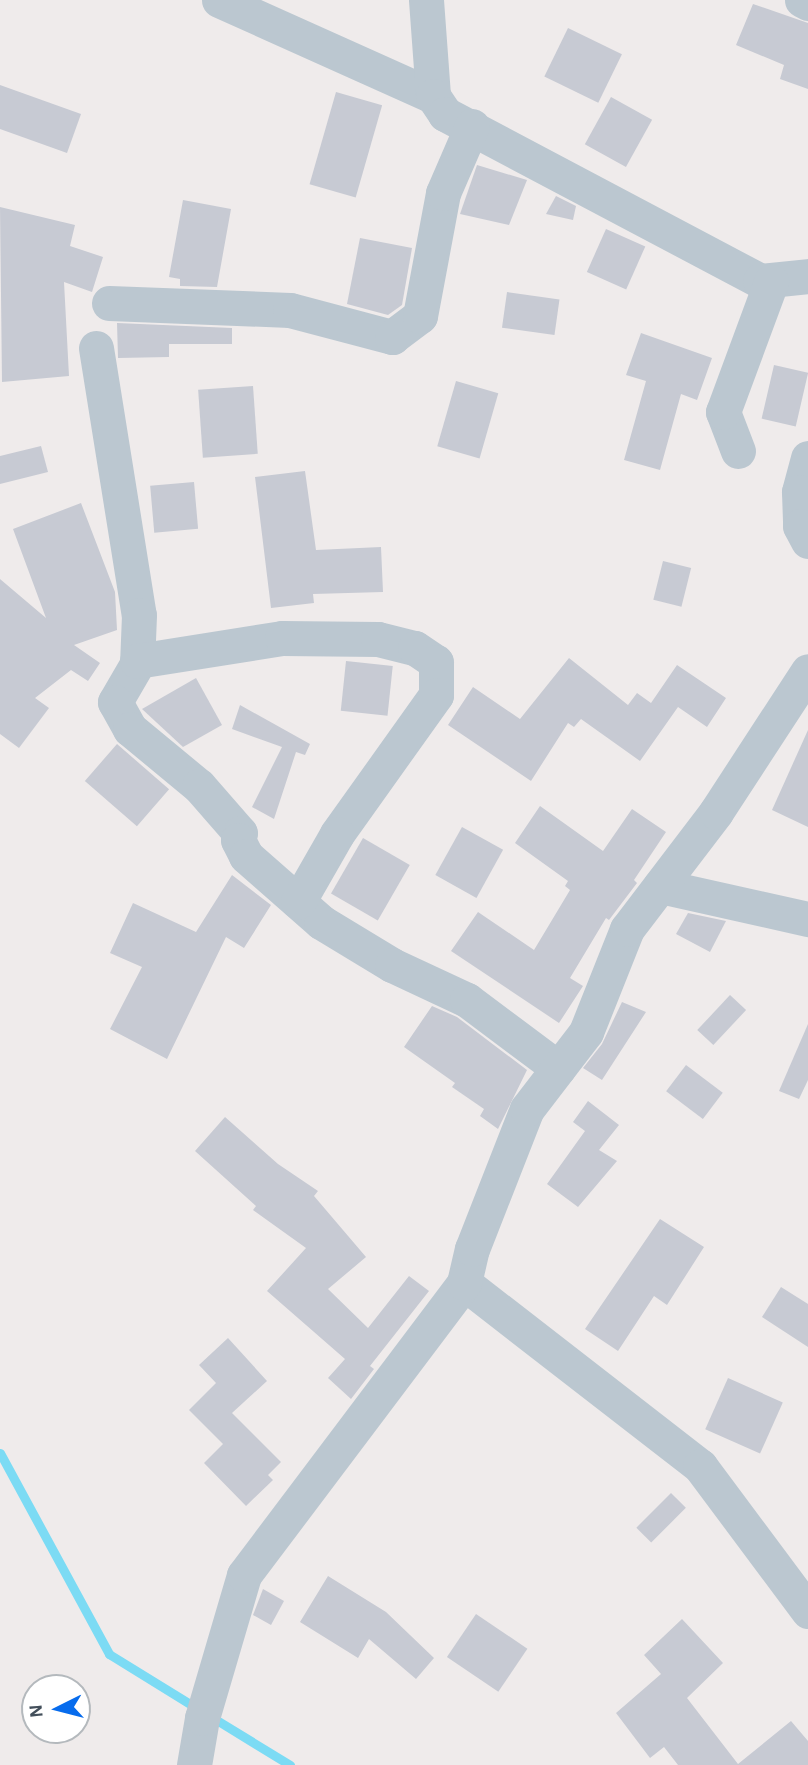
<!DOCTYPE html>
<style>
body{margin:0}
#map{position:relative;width:808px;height:1765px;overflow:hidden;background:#efebeb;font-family:"Alegreya Sans",sans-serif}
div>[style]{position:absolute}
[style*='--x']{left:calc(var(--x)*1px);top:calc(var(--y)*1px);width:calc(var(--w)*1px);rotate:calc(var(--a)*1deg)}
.stream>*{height:9px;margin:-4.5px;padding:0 4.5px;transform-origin:4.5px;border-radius:4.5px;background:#7cdbf4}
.building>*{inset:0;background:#c7cad3;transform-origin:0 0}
.minor>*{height:35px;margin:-17.5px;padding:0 17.5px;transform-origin:17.5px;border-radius:17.5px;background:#bbc7d0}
span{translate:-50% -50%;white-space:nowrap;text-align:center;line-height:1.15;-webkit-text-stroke:6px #fff;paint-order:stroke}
.north{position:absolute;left:21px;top:1674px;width:70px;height:70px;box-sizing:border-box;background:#fff;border:2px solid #b4b9bd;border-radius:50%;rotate:264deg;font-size:19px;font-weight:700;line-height:28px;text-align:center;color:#434f5b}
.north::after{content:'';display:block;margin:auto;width:24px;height:32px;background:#076ced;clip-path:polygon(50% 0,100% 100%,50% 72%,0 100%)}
</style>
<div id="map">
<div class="stream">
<i style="--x:0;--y:1453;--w:229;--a:61.5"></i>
<i style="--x:109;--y:1654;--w:105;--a:31.7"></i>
<i style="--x:210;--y:1716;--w:94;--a:31.5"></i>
</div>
<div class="building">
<i style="clip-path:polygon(753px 4px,808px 23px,808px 89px,780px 79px,784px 65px,736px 45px)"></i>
<i style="left:568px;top:28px;width:60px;height:54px;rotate:26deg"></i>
<i style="clip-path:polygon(0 85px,81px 114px,67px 153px,0 129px)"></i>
<i style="left:336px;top:92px;width:48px;height:96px;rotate:16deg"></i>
<i style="left:611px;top:97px;width:47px;height:54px;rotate:29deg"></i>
<i style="clip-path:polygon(477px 165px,527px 180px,509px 225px,460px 214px)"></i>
<i style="clip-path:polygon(556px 196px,576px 206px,573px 220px,546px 214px)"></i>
<i style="clip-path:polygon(183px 200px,231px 209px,217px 287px,180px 286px,180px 279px,169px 277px)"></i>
<i style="clip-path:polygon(0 207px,75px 225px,70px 246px,103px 257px,92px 292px,64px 282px,69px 376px,2px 382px)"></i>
<i style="left:606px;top:229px;width:43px;height:47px;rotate:24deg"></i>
<i style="clip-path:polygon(360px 238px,412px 248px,402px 305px,388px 315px,347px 304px)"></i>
<i style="left:507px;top:292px;width:53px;height:36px;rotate:8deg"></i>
<i style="clip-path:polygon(117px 323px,232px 328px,232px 344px,169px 344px,169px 357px,118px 358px)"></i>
<i style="clip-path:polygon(641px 333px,712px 358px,697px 400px,681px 394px,660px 470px,624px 460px,646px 381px,626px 375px)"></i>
<i style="left:774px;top:365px;width:35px;height:55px;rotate:13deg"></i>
<i style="left:456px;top:381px;width:44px;height:68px;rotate:16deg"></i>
<i style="left:253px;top:386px;width:68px;height:55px;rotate:86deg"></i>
<i style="clip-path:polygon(41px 446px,48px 472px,0 484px,0 456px)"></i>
<i style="clip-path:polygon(305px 471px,316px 550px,381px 547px,383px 592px,313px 594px,314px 603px,271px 608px,255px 477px)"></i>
<i style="left:194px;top:482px;width:47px;height:44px;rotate:85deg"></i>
<i style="clip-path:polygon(81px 503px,115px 592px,117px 630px,74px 645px,100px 663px,88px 681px,71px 670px,35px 698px,49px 708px,19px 748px,0 734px,0 579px,46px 618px,13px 529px)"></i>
<i style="left:663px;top:561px;width:29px;height:40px;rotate:14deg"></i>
<i style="clip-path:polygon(569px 658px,628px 705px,637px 693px,651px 703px,677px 665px,726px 698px,707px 727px,678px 707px,640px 761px,581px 719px,574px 727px,568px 723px,531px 781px,448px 725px,473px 687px,520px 719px)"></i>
<i style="left:346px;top:661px;width:47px;height:50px;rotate:6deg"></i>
<i style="clip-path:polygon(196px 678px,222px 725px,183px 747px,142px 709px)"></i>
<i style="clip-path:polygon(240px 705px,310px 744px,305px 755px,296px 752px,274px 819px,252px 807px,282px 747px,232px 729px)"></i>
<i style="clip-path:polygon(808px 730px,808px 827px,772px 810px)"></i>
<i style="left:117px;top:744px;width:69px;height:49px;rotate:41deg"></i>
<i style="clip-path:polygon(540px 806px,603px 851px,632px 809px,666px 832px,634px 880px,637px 883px,609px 920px,606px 918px,570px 978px,583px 986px,559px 1023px,451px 951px,478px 912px,534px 950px,570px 890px,565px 886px,568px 881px,515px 843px)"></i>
<i style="left:462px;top:827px;width:47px;height:55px;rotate:29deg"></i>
<i style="left:363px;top:838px;width:54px;height:64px;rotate:30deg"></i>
<i style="clip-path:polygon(232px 875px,271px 905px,244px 948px,226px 937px,167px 1059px,110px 1029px,142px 967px,110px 953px,133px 903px,196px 932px)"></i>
<i style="clip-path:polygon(688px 913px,726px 921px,710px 952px,676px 934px)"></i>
<i style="left:730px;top:995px;width:22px;height:48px;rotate:43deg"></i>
<i style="clip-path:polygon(622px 1002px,646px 1012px,602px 1080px,583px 1068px,602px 1044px)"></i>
<i style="clip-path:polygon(432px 1006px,457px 1017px,527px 1070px,498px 1129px,480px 1116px,484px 1109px,452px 1087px,455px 1083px,404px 1047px)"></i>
<i style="clip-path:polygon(808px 1024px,808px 1080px,799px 1099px,779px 1091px)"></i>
<i style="left:686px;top:1065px;width:46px;height:33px;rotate:37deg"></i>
<i style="clip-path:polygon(588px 1101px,619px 1125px,599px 1150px,617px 1161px,578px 1207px,547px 1184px,585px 1131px,573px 1122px)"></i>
<i style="clip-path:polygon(225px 1117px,278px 1164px,318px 1191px,314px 1196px,366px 1257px,328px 1289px,368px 1328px,409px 1276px,429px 1291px,370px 1366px,374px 1369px,351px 1399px,328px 1378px,345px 1359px,267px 1291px,306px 1248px,253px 1210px,256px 1206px,195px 1151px)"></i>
<i style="clip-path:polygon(660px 1219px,704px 1247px,667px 1305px,654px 1296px,618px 1351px,585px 1329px)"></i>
<i style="clip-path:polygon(781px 1287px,808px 1304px,808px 1347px,762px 1317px)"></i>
<i style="clip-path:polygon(228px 1338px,267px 1381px,232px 1413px,281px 1462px,268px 1475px,273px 1480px,246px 1506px,204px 1463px,223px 1444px,189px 1410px,216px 1383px,199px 1365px)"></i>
<i style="left:728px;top:1378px;width:60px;height:56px;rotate:24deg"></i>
<i style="left:671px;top:1493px;width:21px;height:49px;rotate:45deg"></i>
<i style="clip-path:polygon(328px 1576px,386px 1612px,434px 1658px,416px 1679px,369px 1639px,358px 1658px,300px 1622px)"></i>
<i style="clip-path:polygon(263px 1589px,284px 1601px,271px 1625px,253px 1615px)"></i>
<i style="left:476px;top:1614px;width:62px;height:52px;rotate:34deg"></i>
<i style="clip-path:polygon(682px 1619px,723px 1663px,687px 1698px,738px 1764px,791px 1721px,808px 1741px,808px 1765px,678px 1765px,664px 1747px,650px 1758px,616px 1713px,661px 1674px,644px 1655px)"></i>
</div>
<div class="minor">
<i style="--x:219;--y:0;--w:235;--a:24.2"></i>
<i style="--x:426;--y:0;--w:96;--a:85.8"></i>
<i style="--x:433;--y:96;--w:22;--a:56"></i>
<i style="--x:445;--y:114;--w:357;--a:27.9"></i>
<i style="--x:760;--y:281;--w:48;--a:-5.9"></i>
<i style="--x:802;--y:0;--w:7;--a:27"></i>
<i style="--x:109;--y:303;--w:181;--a:2.2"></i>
<i style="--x:290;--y:310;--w:106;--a:14.8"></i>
<i style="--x:392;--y:337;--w:35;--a:-37"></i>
<i style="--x:420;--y:316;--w:125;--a:-79.4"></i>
<i style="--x:443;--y:193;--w:73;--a:-66.6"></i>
<i style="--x:96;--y:348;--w:270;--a:80.9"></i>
<i style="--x:139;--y:615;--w:49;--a:92.3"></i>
<i style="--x:137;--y:664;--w:44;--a:120.1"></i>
<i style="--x:115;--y:702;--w:31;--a:61"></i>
<i style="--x:130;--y:729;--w:89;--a:39.6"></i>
<i style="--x:199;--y:786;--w:62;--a:48.9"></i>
<i style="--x:240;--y:833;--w:7;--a:106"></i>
<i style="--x:238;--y:840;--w:18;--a:63"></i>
<i style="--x:246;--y:856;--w:100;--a:41.3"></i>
<i style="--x:321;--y:922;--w:83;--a:31.2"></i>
<i style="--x:392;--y:965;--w:83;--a:25"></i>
<i style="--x:467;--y:1000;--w:114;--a:36.8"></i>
<i style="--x:738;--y:451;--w:42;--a:-111"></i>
<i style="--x:723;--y:412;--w:139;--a:-69.7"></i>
<i style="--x:808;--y:458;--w:35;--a:105"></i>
<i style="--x:799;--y:492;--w:34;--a:88"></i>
<i style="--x:800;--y:526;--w:17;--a:62"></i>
<i style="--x:137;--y:661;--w:147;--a:-9"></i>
<i style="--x:282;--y:638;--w:96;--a:0.6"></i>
<i style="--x:378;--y:639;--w:38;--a:14"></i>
<i style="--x:415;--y:648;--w:25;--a:34"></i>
<i style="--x:436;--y:662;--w:33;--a:90"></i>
<i style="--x:436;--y:695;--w:171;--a:125.5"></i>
<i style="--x:337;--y:834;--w:78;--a:119.8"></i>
<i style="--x:660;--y:886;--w:152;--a:12.6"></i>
<i style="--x:464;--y:1283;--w:299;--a:37.8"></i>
<i style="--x:700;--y:1466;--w:181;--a:53.3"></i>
<i style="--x:194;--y:1765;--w:48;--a:-80.3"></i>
<i style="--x:202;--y:1718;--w:149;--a:-73.6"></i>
<i style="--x:244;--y:1575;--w:366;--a:-53"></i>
<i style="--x:464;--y:1283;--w:35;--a:-77"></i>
<i style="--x:472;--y:1249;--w:150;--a:-68.6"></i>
<i style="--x:527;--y:1109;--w:97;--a:-52.5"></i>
<i style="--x:586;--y:1032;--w:111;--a:-68.3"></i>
<i style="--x:627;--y:929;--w:147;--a:-52.7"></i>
<i style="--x:716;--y:812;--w:168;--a:-56.9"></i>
</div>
<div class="north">N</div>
</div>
